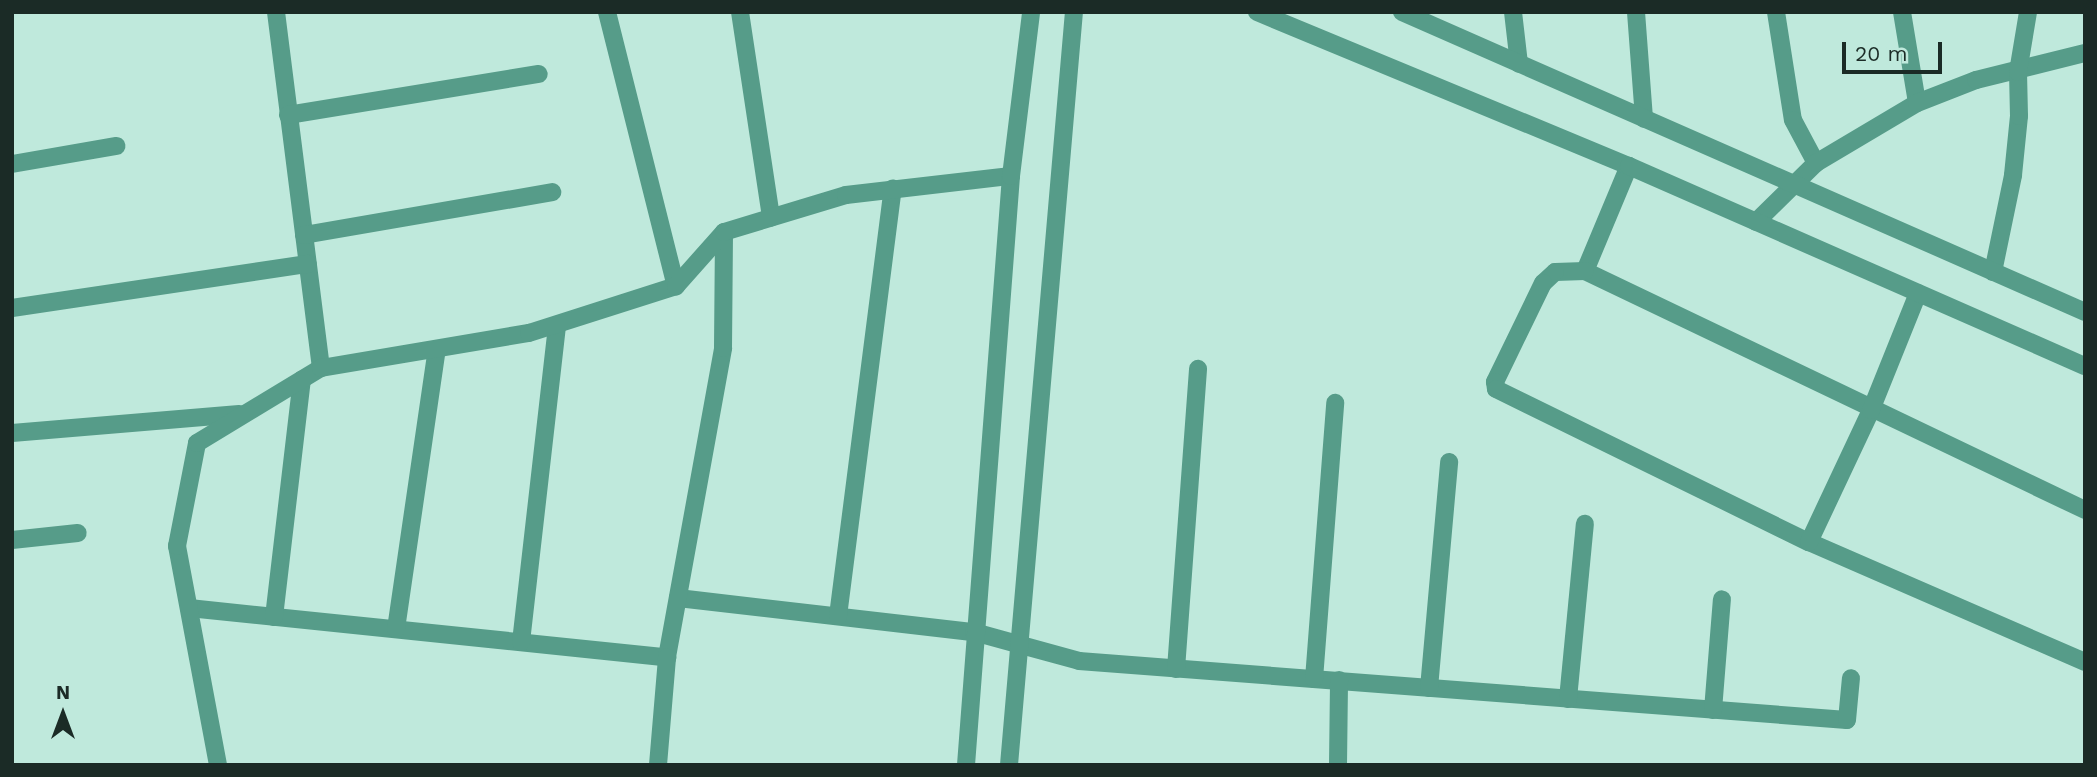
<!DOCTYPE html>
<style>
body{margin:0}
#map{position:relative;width:2097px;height:777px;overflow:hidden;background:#bfe9dc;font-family:"Work Sans",sans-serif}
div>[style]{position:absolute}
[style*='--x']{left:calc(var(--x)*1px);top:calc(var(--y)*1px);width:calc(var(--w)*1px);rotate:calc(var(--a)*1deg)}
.minor>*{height:18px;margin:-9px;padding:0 9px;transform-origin:9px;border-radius:9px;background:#569c89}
.tertiary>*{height:18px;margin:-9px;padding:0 9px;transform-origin:9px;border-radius:9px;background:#569c89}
span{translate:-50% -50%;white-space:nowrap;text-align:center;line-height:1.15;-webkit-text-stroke:5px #bfe9dc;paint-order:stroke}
.frame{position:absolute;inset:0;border:14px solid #1b2b26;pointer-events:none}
.north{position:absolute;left:28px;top:679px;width:70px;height:70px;-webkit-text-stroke:5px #bfe9dc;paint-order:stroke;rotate:0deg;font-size:19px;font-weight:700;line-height:28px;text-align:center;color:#1b2b26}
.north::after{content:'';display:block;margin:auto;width:24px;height:32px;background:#1b2b26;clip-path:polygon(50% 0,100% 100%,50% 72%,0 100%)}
.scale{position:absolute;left:1842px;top:42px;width:100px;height:32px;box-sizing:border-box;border:4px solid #1b2b26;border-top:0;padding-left:9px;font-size:21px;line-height:24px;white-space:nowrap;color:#1b2b26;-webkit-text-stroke:5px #bfe9dc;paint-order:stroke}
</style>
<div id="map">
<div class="minor">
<i style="--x:276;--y:12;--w:359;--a:82.8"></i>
<i style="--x:607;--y:12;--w:283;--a:75.9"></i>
<i style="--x:740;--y:12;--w:208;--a:81.4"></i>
<i style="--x:1513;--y:12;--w:52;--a:83.4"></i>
<i style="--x:1636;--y:12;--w:107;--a:85.7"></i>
<i style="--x:1776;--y:12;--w:109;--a:81.1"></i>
<i style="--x:1793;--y:120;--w:49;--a:61.9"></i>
<i style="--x:1902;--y:12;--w:92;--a:80.6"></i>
<i style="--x:288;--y:115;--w:254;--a:-9.3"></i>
<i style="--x:12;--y:164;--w:106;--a:-9.8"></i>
<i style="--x:1756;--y:222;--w:84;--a:-44.5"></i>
<i style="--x:1816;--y:163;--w:117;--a:-30.7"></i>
<i style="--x:1917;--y:103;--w:63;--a:-21.3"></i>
<i style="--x:1976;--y:80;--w:112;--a:-13.9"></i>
<i style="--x:304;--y:235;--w:252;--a:-9.8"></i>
<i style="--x:1585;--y:271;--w:114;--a:-67.3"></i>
<i style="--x:1993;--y:272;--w:99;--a:-78.3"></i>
<i style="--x:2013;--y:175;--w:59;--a:-84.2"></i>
<i style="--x:2019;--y:116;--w:44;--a:-91.3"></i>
<i style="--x:2018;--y:72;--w:61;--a:-80.5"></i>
<i style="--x:12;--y:308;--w:299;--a:-8.5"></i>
<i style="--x:12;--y:433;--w:228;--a:-4.8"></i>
<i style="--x:2085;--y:510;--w:554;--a:-154.45"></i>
<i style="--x:1585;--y:271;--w:30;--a:178"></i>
<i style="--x:1555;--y:272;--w:16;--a:137"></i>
<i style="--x:1543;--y:283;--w:110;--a:115.9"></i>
<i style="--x:1495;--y:382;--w:7;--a:82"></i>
<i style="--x:1496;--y:389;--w:348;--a:26.1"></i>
<i style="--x:1809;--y:542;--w:301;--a:23.5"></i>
<i style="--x:12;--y:540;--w:66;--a:-6.1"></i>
<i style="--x:1809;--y:542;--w:146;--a:-64.8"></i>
<i style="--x:1871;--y:410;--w:126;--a:-68.1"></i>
<i style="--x:678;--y:598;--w:298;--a:6.6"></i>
<i style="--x:974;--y:632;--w:109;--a:15.4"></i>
<i style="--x:1079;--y:661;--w:770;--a:4.39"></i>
<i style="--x:1847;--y:720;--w:42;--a:-84.6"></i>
<i style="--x:189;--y:608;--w:481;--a:5.9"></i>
<i style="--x:667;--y:657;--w:314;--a:-79.7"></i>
<i style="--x:723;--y:348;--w:116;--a:-89.5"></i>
<i style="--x:838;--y:616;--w:431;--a:-82.7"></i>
<i style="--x:274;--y:617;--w:239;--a:-83.3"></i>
<i style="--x:396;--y:629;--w:283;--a:-81.7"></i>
<i style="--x:521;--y:642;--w:319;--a:-83.5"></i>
<i style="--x:1176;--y:669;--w:301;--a:-85.8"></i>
<i style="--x:1314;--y:679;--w:277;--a:-85.6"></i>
<i style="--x:1429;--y:688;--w:227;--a:-84.9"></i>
<i style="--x:1568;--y:699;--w:176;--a:-84.5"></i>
<i style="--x:1713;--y:710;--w:111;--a:-85.4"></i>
<i style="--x:218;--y:765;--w:223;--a:-100.6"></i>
<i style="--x:177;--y:546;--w:105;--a:-79"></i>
<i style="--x:197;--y:443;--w:145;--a:-31.2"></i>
<i style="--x:321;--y:368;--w:211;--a:-9.6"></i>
<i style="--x:529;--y:333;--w:154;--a:-17.7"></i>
<i style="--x:676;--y:286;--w:72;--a:-48.4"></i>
<i style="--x:724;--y:232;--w:127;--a:-16.9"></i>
<i style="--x:846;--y:195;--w:166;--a:-6.6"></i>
<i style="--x:658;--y:765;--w:108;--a:-85.2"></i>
<i style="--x:966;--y:765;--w:591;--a:-85.63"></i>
<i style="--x:1011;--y:176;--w:165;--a:-83"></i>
<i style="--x:1009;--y:765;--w:756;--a:-85.07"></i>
<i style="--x:1338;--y:765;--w:85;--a:-89.3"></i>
</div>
<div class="tertiary">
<i style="--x:1257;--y:12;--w:403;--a:22.5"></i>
<i style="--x:1629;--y:166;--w:498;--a:23.7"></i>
<i style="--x:1402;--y:12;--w:746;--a:23.71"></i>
</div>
<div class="frame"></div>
<div class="north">N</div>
<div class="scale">20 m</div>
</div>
